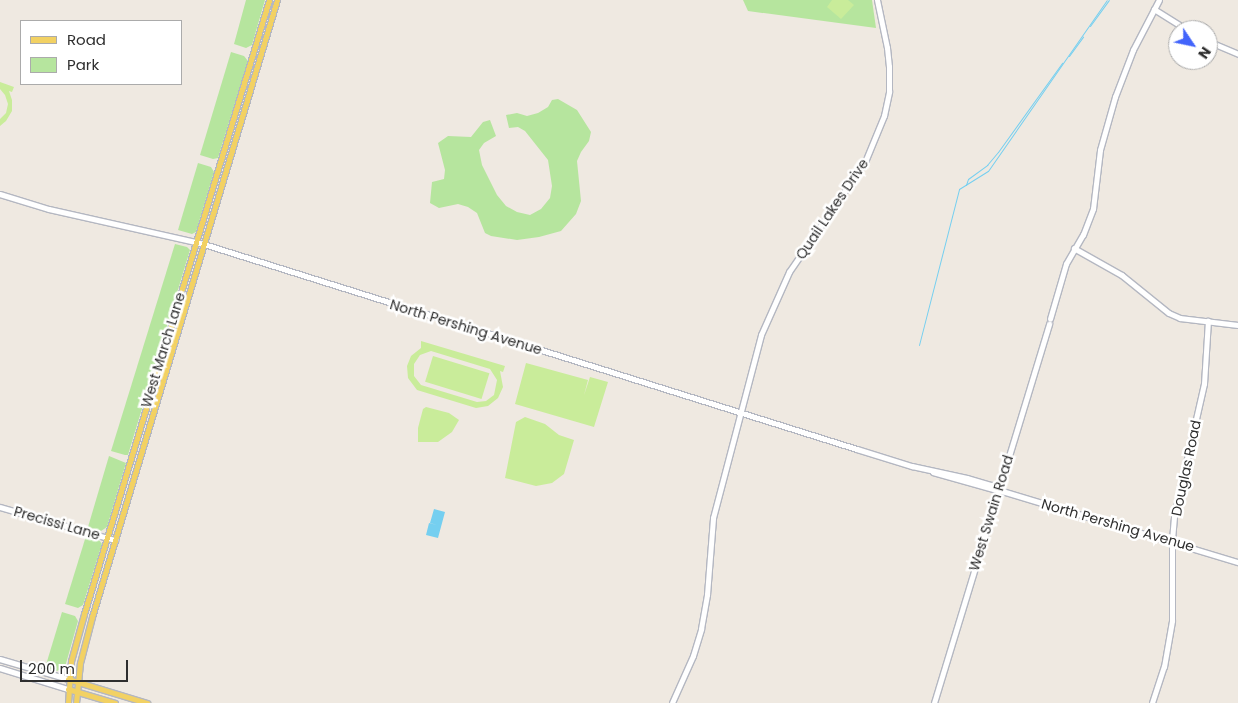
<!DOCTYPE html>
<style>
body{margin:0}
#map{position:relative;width:1238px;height:703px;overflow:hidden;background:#efe9e1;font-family:Poppins,sans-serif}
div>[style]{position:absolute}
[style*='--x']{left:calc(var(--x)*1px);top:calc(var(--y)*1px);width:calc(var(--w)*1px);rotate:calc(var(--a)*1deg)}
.green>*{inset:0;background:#b6e59e}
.pitch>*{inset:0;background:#c9ec9a;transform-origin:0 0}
.water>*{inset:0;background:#75cff0}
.stream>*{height:1px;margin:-0.5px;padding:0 0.5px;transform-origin:0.5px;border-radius:0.5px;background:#75cff0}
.roads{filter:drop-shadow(1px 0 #b4b7c1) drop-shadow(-1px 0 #b4b7c1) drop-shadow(0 1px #b4b7c1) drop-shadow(0 -1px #b4b7c1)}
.secondary>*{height:4.5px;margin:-2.25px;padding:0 2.25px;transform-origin:2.25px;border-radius:2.25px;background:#fff}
.primary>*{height:5px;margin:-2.5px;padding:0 2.5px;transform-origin:2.5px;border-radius:2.5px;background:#f2d163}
span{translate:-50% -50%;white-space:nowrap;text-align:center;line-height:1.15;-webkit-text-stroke:5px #fff;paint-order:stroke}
.street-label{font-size:14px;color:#2e2e2e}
.legend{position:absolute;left:20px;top:20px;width:162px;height:65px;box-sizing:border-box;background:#fff;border:1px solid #ababab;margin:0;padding:6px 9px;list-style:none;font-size:15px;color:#2e2e2e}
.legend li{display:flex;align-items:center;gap:10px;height:25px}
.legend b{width:25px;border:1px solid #ababab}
.north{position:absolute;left:1168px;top:20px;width:50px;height:50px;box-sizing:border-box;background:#fff;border:1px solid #ababab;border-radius:50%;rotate:124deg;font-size:14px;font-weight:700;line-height:20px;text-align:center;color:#2e2e2e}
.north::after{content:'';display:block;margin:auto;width:18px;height:22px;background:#4264fb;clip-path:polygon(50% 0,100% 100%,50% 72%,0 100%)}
.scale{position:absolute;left:20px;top:660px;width:108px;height:22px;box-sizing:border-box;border:2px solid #2e2e2e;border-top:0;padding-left:6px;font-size:15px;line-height:18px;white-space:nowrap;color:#2e2e2e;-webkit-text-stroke:4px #fff;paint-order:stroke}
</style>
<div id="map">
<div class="green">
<i style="clip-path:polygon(246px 0,265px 0,252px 45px,246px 48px,234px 44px)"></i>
<i style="clip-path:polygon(743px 0,872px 0,876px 28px,748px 11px)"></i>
<i style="clip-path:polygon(231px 52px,244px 56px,248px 61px,218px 158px,213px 159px,200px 155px)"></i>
<i style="clip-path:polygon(558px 99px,577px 110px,591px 132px,589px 141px,581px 152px,577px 161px,581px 201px,576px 214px,561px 231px,539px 237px,517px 240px,491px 236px,485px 233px,477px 213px,468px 207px,458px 204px,439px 208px,430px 203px,432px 182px,444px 179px,445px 170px,438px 143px,448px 136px,471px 137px,483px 122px,490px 120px,496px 136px,484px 143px,479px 150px,482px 165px,497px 195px,506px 206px,517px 212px,530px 215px,541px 209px,550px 198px,552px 186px,548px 160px,525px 131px,518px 127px,509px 128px,506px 115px,517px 113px,527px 116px,538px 113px,548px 107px,552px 100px)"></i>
<i style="clip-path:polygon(198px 163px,211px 167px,214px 172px,196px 232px,192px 234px,178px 230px)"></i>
<i style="clip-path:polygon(175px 244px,187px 247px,190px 250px,128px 455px,125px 455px,111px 451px)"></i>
<i style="clip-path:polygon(109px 456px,126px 463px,107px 527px,101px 531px,88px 527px)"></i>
<i style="clip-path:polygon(86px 536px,99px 540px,102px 544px,83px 605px,78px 608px,65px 604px)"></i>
<i style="clip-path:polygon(62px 612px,75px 616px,78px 621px,65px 667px,57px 671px,45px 668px)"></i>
</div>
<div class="pitch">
<i style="clip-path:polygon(832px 0,848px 0,854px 5px,841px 19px,827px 7px)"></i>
<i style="clip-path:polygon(0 82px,14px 87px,12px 92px,9px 91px,12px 100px,12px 111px,6px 121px,0 126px,0 119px,6px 113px,8px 104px,5px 95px,0 89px)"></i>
<i style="clip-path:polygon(evenodd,421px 341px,505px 366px,503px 372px,500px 371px,503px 387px,498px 398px,488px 406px,476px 408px,417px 390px,408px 378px,407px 366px,411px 356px,421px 348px,421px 341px,431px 351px,490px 369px,497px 380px,494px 395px,486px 401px,477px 402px,421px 385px,414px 376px,414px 364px,420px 355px,431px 351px)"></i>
<i style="left:433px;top:356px;width:59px;height:27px;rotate:17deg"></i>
<i style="clip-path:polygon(526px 363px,588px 380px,584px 395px,590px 377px,608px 382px,594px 427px,515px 404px)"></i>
<i style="clip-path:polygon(426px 407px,449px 413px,459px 420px,452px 432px,438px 442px,418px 442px,418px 428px,423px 409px)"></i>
<i style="clip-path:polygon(525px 417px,545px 424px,559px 435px,574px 440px,564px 474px,552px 483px,536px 486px,505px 478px,516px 422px)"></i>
</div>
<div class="water">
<i style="clip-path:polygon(434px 509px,445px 512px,438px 538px,426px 535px,429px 523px,437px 525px,430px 523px)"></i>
</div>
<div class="stream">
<i style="--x:1090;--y:26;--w:32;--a:-54"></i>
<i style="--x:1069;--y:56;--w:24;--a:-54"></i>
<i style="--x:966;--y:185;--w:6;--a:-72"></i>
<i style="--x:968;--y:179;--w:24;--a:-36"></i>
<i style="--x:987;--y:165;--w:17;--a:-50"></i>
<i style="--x:998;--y:152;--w:110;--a:-54.3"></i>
<i style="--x:919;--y:345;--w:161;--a:-75.6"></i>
<i style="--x:959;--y:189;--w:34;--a:-32"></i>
<i style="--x:988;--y:171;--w:208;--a:-55.2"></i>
</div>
<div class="roads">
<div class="secondary">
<i style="--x:1154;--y:9;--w:40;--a:32"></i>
<i style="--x:1208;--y:41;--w:33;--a:23"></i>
<i style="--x:0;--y:194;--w:51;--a:17"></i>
<i style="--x:49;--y:209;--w:159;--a:12.7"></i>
<i style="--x:204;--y:244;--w:684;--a:17.43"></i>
<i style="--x:857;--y:449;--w:58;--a:17.2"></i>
<i style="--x:912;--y:466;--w:56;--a:12.3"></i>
<i style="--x:967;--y:478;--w:26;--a:16"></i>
<i style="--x:992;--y:485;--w:9;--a:36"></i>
<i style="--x:999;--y:490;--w:250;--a:16.8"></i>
<i style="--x:1074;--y:248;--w:55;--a:29.4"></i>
<i style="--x:1122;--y:275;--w:60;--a:39"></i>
<i style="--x:1169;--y:313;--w:12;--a:24"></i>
<i style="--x:1180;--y:318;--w:58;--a:6.9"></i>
<i style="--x:1050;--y:319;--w:57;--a:-73.8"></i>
<i style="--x:1066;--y:264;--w:34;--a:-60"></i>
<i style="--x:1083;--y:235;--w:28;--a:-69"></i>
<i style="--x:1093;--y:209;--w:59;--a:-83.2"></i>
<i style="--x:1100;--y:150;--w:55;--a:-74.2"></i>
<i style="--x:1115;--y:97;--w:50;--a:-69"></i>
<i style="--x:1133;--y:50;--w:56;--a:-62.5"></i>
<i style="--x:933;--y:472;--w:66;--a:15.7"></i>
<i style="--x:0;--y:507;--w:120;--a:16"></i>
<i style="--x:0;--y:659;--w:71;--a:16.4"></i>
<i style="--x:0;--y:668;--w:71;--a:17.2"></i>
<i style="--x:672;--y:703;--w:51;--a:-65.9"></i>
<i style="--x:693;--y:656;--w:28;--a:-73"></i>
<i style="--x:701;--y:629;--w:35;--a:-80"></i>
<i style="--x:707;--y:595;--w:77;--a:-85.5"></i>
<i style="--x:713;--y:518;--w:189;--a:-75.3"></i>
<i style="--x:761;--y:335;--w:69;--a:-66"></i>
<i style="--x:789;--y:272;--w:134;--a:-55.4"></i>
<i style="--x:865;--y:162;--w:50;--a:-67.6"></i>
<i style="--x:884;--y:116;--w:25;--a:-78"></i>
<i style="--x:889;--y:92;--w:25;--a:-90"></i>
<i style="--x:889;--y:67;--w:19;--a:-96"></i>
<i style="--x:887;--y:48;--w:49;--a:-101.8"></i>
<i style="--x:934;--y:703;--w:396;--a:-73.1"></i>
<i style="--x:1152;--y:703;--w:38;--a:-72"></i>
<i style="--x:1164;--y:667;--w:47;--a:-80.1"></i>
<i style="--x:1172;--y:621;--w:81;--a:-90"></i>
<i style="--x:1172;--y:540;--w:24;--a:-85"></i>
<i style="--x:1174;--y:516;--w:135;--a:-77.2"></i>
<i style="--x:1204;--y:384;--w:63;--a:-86.4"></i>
</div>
<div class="primary">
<i style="--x:68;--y:679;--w:83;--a:16.9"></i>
<i style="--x:68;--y:689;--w:49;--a:16.6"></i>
<i style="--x:68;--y:703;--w:42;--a:-85.9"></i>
<i style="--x:71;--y:661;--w:49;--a:-74.5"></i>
<i style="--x:84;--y:614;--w:641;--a:-73.23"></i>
<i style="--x:76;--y:703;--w:40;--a:-84.3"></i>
<i style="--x:80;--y:663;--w:48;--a:-75.4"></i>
<i style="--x:92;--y:617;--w:644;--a:-73.31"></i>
</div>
</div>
<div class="street-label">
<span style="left:832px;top:209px;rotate:-56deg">Quail Lakes Drive</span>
<span style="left:466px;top:327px;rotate:17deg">North Pershing Avenue</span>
<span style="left:163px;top:350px;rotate:-73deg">West March Lane</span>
<span style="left:1186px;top:468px;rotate:-78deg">Douglas Road</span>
<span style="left:991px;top:513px;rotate:-73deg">West Swain Road</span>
<span style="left:57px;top:523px;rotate:16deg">Precissi Lane</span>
<span style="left:1118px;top:525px;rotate:16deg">North Pershing Avenue</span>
</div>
<ul class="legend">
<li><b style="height:6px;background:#f2d163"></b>Road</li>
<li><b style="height:14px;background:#b6e59e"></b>Park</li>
</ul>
<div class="north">N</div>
<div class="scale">200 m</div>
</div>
